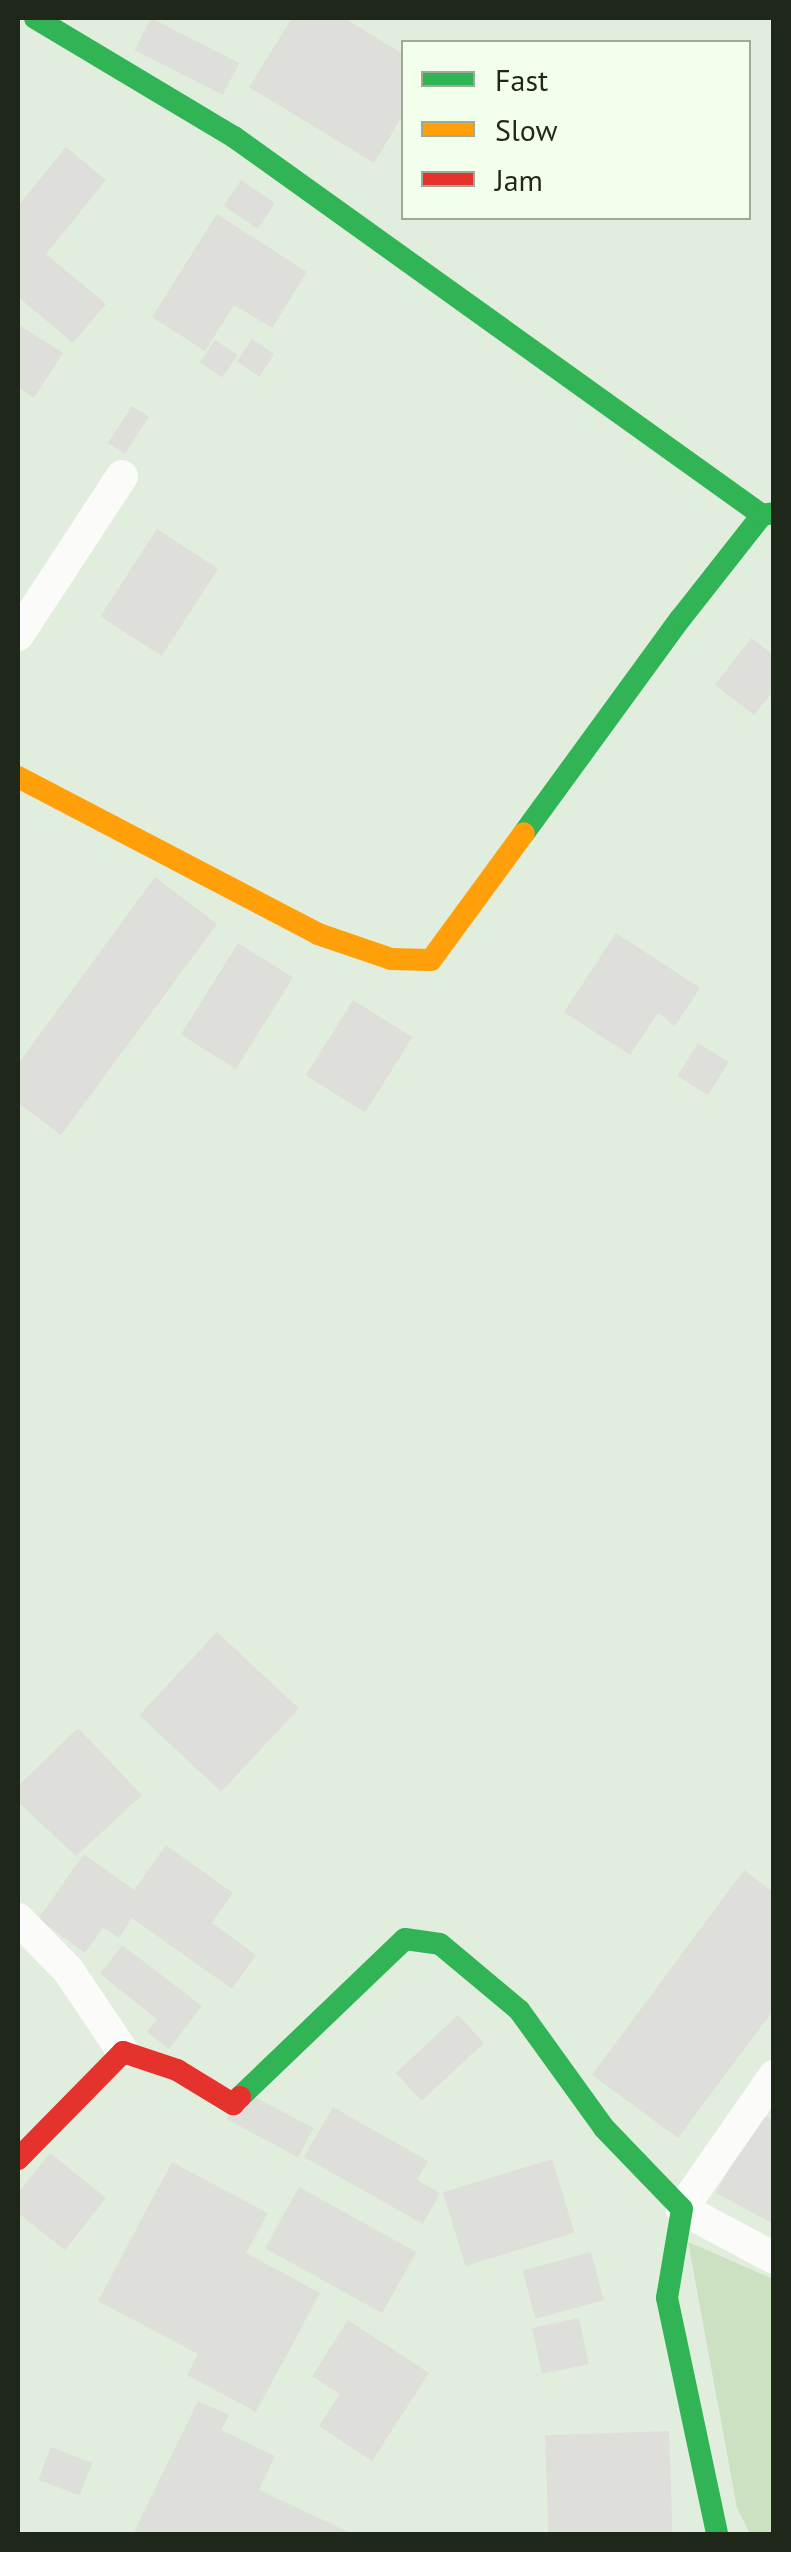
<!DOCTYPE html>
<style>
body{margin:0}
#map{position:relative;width:791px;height:2552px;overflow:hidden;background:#e2eedd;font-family:"PT Sans",sans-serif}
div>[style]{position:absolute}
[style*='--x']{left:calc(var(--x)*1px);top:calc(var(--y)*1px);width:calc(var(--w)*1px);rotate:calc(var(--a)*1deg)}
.green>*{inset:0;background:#cbe1c2}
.building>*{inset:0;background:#dededb;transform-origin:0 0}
.street>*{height:32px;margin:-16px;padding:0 16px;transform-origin:16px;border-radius:16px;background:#fbfcfa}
.fast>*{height:22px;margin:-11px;padding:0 11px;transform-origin:11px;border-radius:11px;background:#30b455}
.slow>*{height:22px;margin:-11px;padding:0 11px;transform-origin:11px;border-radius:11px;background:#ff9f0a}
.jam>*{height:22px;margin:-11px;padding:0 11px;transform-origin:11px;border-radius:11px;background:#e5322d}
span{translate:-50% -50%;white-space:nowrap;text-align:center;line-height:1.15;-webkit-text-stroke:9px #f2ffec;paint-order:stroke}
.frame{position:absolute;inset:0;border:20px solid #1f271b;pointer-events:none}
.legend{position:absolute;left:401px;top:40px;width:350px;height:180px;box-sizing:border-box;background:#f2ffec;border:2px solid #9ea998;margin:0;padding:12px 18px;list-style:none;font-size:30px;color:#1f271b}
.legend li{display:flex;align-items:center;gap:20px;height:50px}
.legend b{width:50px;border:2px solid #9ea998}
</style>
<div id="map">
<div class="green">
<i style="clip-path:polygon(688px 2242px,773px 2279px,773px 2534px,750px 2534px,737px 2508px)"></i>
</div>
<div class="building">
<i style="left:151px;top:18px;width:99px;height:36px;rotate:27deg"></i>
<i style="clip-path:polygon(292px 18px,344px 18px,403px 54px,403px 115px,374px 163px,249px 87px)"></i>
<i style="clip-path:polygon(66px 147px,106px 180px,46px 254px,106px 304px,73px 343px,18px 297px,18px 206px)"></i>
<i style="left:241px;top:180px;width:41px;height:31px;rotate:34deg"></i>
<i style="clip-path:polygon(217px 214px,307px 272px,272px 328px,234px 305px,205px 351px,152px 317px)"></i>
<i style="clip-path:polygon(18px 324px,63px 353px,34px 398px,18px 387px)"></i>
<i style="left:252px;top:339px;width:27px;height:27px;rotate:34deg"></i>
<i style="left:215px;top:340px;width:27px;height:27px;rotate:34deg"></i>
<i style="left:132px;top:406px;width:20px;height:44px;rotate:33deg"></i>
<i style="left:157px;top:529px;width:73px;height:104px;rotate:33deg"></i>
<i style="clip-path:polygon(751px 638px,774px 655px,774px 690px,754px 715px,715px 685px)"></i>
<i style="clip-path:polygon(155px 877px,217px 924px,61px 1135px,18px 1103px,18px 1064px)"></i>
<i style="clip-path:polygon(616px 933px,700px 988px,675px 1026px,658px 1013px,630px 1055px,564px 1012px)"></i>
<i style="left:238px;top:943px;width:65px;height:108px;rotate:32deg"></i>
<i style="left:353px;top:1000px;width:70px;height:89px;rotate:32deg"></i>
<i style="left:698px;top:1043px;width:36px;height:39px;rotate:32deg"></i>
<i style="left:217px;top:1632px;width:112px;height:114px;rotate:43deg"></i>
<i style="clip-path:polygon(78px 1728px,142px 1795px,76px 1856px,18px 1802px,18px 1786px)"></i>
<i style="clip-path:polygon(166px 1845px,233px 1893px,212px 1923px,256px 1955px,232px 1989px,132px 1918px,119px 1938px,103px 1927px,85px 1953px,38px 1919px,84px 1854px,134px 1890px)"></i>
<i style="clip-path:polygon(744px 1870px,774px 1893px,774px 2009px,678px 2138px,592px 2075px)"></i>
<i style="clip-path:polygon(122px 1945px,202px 2006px,169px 2049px,147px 2032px,157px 2019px,100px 1974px)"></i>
<i style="left:458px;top:2015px;width:38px;height:85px;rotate:47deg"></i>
<i style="left:242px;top:2090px;width:81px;height:33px;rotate:28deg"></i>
<i style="clip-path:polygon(333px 2107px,428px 2161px,417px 2180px,440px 2193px,423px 2224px,304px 2157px)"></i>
<i style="clip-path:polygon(760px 2113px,774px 2121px,774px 2224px,716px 2193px)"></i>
<i style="clip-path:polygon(50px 2153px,106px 2198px,65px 2250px,18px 2213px,18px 2193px)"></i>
<i style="left:552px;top:2159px;width:77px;height:114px;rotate:73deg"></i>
<i style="clip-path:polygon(172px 2162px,268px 2213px,246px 2253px,320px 2293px,256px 2412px,187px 2375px,198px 2354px,98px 2301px)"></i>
<i style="left:299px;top:2187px;width:134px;height:70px;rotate:29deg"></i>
<i style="left:591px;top:2252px;width:50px;height:71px;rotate:75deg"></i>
<i style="left:579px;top:2318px;width:47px;height:48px;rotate:78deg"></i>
<i style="clip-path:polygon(348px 2320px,429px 2373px,372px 2461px,319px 2426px,340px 2394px,312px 2376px)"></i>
<i style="clip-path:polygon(198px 2401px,229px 2415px,221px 2430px,275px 2456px,259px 2490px,353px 2534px,133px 2534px)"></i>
<i style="left:669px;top:2431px;width:103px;height:124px;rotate:88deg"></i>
<i style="left:51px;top:2447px;width:44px;height:35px;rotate:21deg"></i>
</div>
<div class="street">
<i style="--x:18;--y:635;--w:190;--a:-56.8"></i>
<i style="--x:18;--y:1919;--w:71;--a:45.6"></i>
<i style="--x:68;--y:1970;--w:99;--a:56.1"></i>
<i style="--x:774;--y:2076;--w:162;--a:124.7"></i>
<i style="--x:682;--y:2209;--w:104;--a:28"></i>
</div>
<div class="fast">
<i style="--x:35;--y:18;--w:232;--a:30.9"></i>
<i style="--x:234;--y:137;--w:649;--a:35.6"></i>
<i style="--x:524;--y:833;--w:266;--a:-53.9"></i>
<i style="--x:681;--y:618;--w:131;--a:-51.8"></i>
<i style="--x:762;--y:515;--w:12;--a:-9"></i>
<i style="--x:240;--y:2097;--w:228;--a:-43.8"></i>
<i style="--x:405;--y:1939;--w:35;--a:8"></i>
<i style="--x:440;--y:1944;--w:103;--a:39.9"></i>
<i style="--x:519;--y:2010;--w:145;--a:54.2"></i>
<i style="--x:604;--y:2128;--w:112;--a:46.1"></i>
<i style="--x:682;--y:2209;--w:90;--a:99.6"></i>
<i style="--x:667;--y:2298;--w:241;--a:78"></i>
</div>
<div class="slow">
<i style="--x:18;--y:777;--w:339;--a:27.6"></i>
<i style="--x:318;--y:934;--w:77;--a:18.9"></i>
<i style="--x:391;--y:959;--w:40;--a:1.4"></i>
<i style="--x:431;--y:960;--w:157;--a:-53.8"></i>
</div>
<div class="jam">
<i style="--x:18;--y:2159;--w:150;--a:-45.5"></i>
<i style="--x:123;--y:2052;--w:57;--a:18.4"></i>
<i style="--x:177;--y:2070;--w:66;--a:31.3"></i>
<i style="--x:233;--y:2104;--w:10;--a:-45"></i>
</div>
<div class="frame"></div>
<ul class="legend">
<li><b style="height:12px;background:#30b455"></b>Fast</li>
<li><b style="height:12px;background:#ff9f0a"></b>Slow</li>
<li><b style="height:12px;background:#e5322d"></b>Jam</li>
</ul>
</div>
